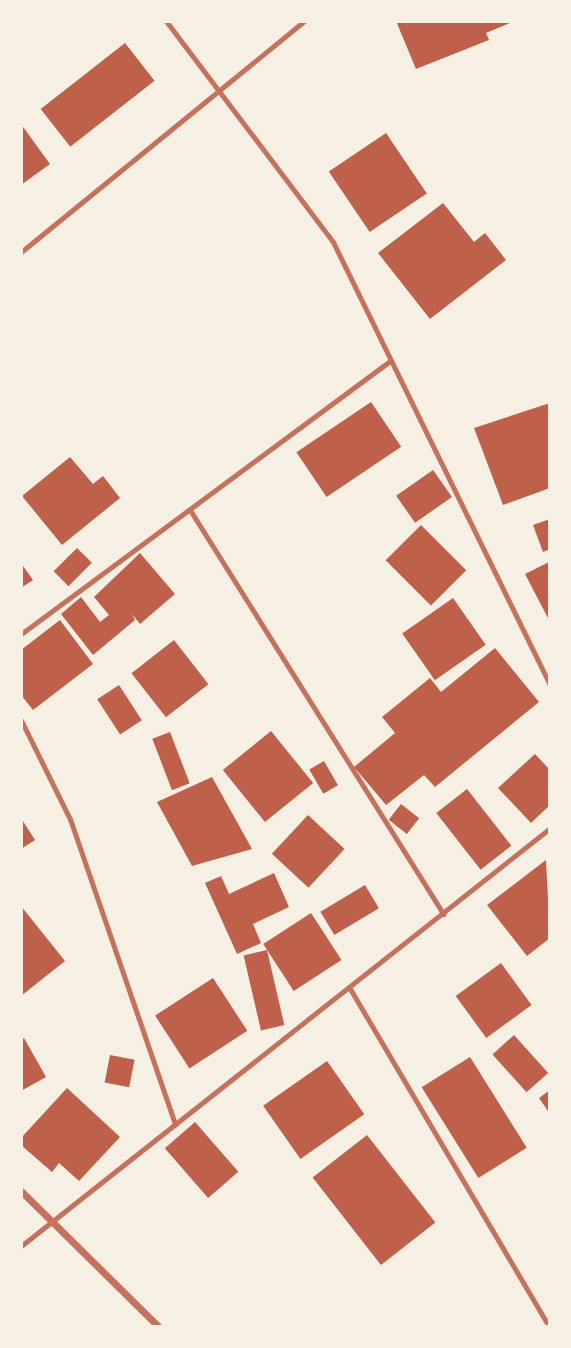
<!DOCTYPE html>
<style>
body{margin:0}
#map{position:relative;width:571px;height:1348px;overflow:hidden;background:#f6efe4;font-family:Merriweather,serif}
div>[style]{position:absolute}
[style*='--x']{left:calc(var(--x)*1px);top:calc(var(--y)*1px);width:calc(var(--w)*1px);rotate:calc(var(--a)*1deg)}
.building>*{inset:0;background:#bf614a;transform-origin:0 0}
.service>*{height:5px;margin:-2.5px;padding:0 2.5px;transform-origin:2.5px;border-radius:2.5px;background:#c5725c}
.minor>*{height:7px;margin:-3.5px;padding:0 3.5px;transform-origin:3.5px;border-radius:3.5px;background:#c5725c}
span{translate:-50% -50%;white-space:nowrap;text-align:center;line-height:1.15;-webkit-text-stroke:5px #f6efe4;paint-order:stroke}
.frame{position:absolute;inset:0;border:23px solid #f6efe4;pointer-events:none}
</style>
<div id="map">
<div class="building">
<i style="clip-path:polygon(396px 21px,509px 21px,510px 23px,486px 33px,489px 40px,416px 69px)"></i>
<i style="left:125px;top:43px;width:48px;height:107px;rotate:52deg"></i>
<i style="clip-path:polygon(21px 124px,50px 164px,21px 185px)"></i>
<i style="left:386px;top:133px;width:73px;height:69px;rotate:56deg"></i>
<i style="clip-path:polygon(443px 203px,474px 242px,485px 233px,506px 260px,430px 319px,378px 253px)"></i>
<i style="left:371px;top:402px;width:54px;height:90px;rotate:56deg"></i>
<i style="clip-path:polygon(550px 403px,550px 488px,503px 505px,474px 428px)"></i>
<i style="clip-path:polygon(70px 457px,93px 484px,103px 476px,120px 498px,62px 545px,22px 496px)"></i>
<i style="left:433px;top:470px;width:33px;height:45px;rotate:55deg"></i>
<i style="clip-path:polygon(550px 519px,550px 549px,543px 552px,533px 525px)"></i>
<i style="left:421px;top:525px;width:64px;height:50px;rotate:45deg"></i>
<i style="left:77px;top:548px;width:21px;height:33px;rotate:45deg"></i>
<i style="clip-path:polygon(140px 553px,175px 594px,140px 624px,132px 614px,135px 620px,93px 655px,61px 614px,81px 597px,100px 622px,109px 615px,94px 597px)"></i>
<i style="clip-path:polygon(549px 562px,550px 565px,550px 622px,525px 574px)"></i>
<i style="clip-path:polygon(21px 563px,33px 580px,21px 588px)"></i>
<i style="left:453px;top:598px;width:57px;height:62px;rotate:55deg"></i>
<i style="clip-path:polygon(60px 620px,93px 664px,33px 710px,21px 695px,21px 650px)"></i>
<i style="left:174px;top:640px;width:56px;height:54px;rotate:52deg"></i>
<i style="clip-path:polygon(495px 648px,539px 702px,435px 787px,424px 775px,386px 805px,354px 767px,395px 733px,382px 717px,430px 678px,441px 692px)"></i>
<i style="left:119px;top:685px;width:42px;height:26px;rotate:57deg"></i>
<i style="left:271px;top:731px;width:67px;height:62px;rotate:51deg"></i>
<i style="left:170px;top:732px;width:55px;height:19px;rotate:69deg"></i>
<i style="clip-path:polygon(535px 754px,550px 770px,550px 805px,531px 823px,498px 788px)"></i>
<i style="left:324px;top:761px;width:28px;height:17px;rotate:60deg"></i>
<i style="clip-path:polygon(212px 777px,252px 849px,192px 866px,157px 802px)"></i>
<i style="left:467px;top:789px;width:72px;height:39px;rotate:52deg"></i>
<i style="left:401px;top:804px;width:23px;height:20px;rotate:38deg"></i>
<i style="left:308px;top:815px;width:50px;height:53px;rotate:43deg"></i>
<i style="clip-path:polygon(21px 818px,35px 840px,21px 849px)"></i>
<i style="clip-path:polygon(546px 860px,550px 938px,527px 956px,487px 905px)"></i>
<i style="clip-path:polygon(274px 873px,289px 907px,253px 924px,261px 943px,237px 954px,205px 883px,221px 876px,229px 894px)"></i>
<i style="left:365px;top:885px;width:27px;height:52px;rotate:59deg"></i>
<i style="clip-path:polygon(21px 906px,65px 961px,21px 996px)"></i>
<i style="left:311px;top:913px;width:56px;height:57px;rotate:57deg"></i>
<i style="left:267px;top:950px;width:77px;height:24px;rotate:77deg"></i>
<i style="left:501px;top:963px;width:52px;height:56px;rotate:54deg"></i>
<i style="left:213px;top:978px;width:63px;height:69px;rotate:57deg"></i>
<i style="left:514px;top:1035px;width:51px;height:29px;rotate:48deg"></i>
<i style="clip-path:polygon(24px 1038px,46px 1077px,21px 1091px,21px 1040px)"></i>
<i style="left:110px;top:1055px;width:25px;height:28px;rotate:11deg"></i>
<i style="left:470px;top:1057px;width:107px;height:57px;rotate:58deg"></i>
<i style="left:327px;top:1061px;width:65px;height:78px;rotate:55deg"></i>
<i style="clip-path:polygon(67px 1088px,120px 1137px,79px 1181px,59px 1163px,52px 1172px,21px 1145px,21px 1138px)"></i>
<i style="clip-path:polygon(550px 1090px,550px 1114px,539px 1098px)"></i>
<i style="left:195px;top:1122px;width:66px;height:40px;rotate:49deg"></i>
<i style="left:367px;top:1135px;width:111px;height:69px;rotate:52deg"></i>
</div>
<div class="service">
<i style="--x:166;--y:21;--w:277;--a:52.9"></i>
<i style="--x:333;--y:242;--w:493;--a:63.9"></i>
<i style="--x:21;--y:252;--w:365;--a:-39.2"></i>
<i style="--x:190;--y:510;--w:477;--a:57.9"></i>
<i style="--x:21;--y:634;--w:460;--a:-36.5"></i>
<i style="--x:21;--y:720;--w:110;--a:63.7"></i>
<i style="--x:70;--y:819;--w:323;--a:71"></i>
<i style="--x:349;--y:987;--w:394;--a:59.5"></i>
<i style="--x:21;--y:1246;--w:674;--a:-38.31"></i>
</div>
<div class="minor">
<i style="--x:21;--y:1191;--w:194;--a:44.6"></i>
</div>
<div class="frame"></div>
</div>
